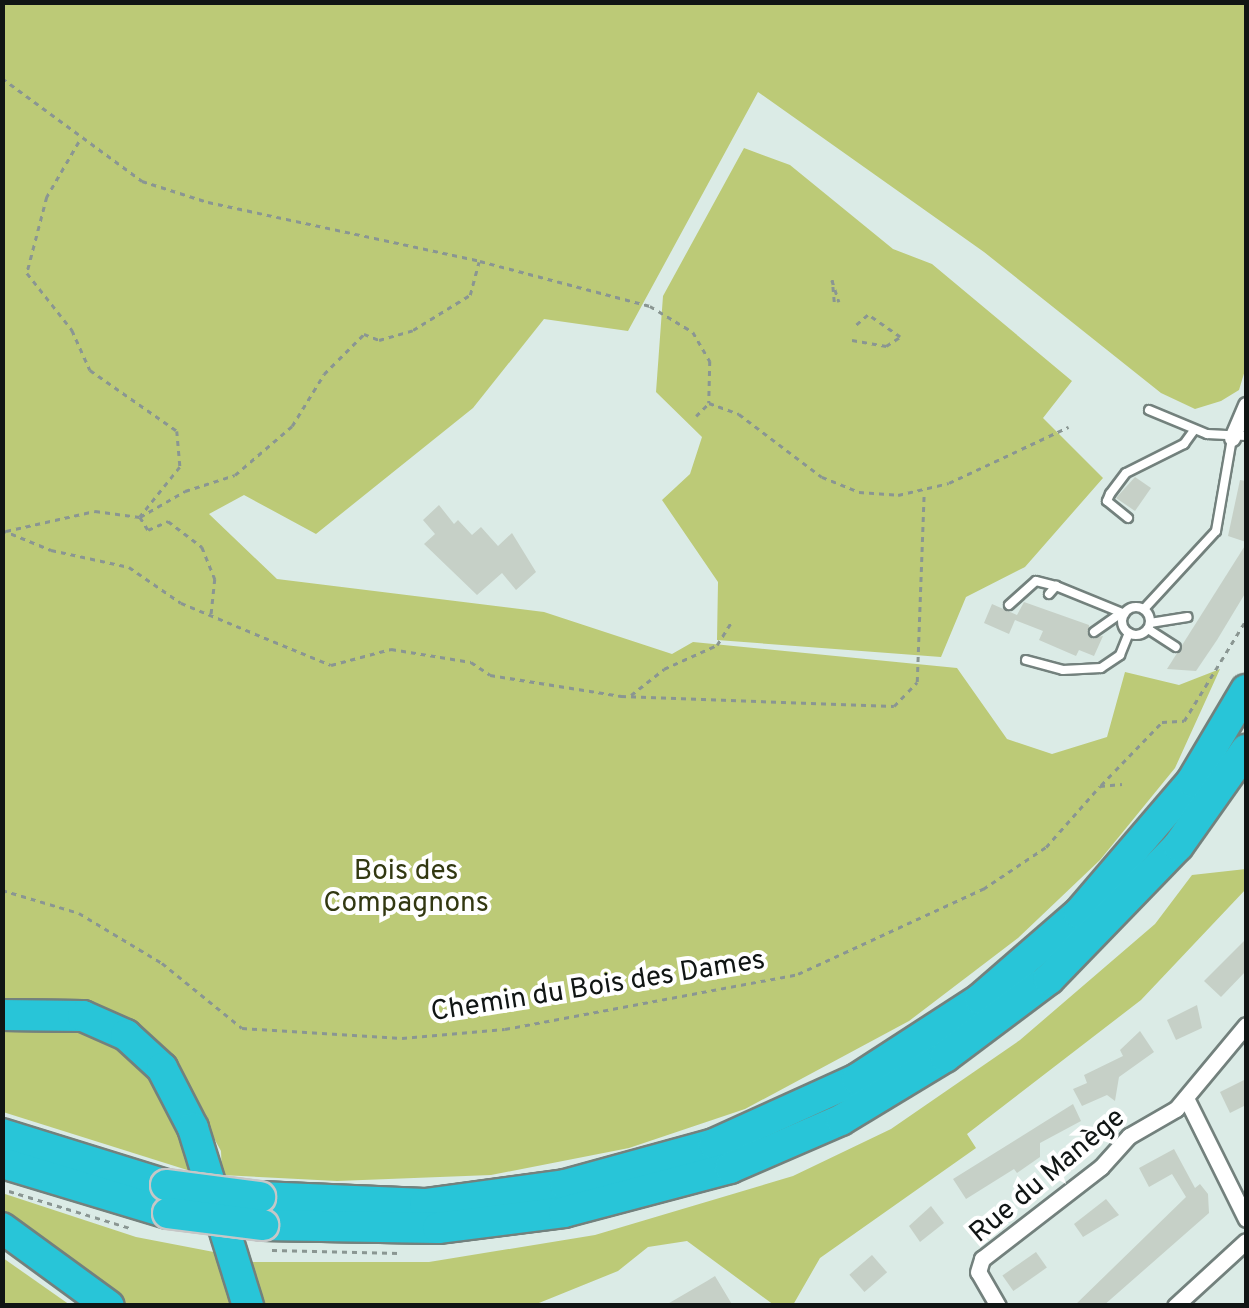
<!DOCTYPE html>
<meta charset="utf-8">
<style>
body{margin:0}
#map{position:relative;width:1249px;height:1308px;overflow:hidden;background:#dbebe6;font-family:Overpass,sans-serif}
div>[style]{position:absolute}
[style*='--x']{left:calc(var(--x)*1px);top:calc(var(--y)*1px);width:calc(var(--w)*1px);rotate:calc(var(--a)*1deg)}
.green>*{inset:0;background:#bcca77}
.building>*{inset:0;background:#c6d0c7;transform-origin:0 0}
.path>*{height:2.5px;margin-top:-1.25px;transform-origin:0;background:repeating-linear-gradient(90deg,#8a9692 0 5px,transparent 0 10px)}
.roads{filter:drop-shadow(2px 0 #73817d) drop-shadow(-2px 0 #73817d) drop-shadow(0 2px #73817d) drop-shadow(0 -2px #73817d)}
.lane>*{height:8px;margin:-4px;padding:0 4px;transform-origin:4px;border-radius:4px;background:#fff}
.lane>.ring{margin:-4px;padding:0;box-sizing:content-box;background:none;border:8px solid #fff;border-radius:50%}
.street>*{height:15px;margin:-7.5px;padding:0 7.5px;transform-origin:7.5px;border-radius:7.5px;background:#fff}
.highway>*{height:30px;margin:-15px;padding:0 15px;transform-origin:15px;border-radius:15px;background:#28c5d8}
.bridges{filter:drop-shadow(2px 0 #c6c7c7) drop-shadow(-2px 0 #c6c7c7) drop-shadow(0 2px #c6c7c7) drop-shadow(0 -2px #c6c7c7)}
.highway-bridge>*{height:30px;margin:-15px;padding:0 15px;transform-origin:15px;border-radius:15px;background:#28c5d8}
span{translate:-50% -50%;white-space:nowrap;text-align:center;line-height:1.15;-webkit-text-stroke:8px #fff;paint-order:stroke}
.park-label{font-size:28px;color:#323811}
.street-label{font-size:28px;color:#101514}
.frame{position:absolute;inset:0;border:5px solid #101514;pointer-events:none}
</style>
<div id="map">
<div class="green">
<i style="clip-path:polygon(2px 3px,1246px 3px,1246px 367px,1239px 390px,1221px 401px,1195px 409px,1161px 393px,984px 252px,758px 92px,628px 331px,544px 319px,473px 408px,316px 534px,244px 495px,209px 514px,277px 579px,544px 612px,672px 654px,693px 642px,957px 668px,1007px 739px,1052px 754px,1107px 737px,1125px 672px,1179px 685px,1220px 669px,1175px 768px,1100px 860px,1018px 938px,909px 1021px,745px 1109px,629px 1148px,491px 1175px,337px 1181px,222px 1175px,221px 1151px,171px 1060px,137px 1027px,91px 1002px,3px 1000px)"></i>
<i style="clip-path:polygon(744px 148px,790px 165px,893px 249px,932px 264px,1072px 381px,1043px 418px,1103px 478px,1025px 567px,966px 597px,941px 657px,717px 640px,718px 582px,662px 500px,690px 474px,702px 437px,656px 392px,663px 296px)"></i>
<i style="clip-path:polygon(1246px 869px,1246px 889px,1141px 1000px,967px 1134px,976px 1148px,820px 1258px,793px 1305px,774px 1305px,687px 1241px,648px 1247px,618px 1271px,534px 1305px,263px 1305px,249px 1262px,429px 1262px,595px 1235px,793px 1176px,891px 1129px,1020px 1040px,1155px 924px,1192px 875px)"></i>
<i style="clip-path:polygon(2px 1025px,61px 1025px,115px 1041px,157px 1078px,200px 1174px,3px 1112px)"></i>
<i style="clip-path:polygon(2px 1193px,136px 1237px,219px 1253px,235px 1305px,113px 1305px,3px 1224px)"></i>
<i style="clip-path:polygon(2px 1258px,3px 1258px,70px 1305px,3px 1305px)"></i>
</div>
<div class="building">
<i style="clip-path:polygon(1135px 477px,1151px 488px,1135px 511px,1116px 498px)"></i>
<i style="clip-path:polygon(1240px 480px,1246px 481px,1246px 542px,1228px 536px)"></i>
<i style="clip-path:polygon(439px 505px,454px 524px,458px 520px,472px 535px,481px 527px,498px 546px,512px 533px,536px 572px,516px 590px,502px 573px,477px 595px,424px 544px,435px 534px,423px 520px)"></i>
<i style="clip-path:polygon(1246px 544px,1246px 592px,1217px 640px,1196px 671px,1167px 669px)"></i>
<i style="clip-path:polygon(1024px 602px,1089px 625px,1090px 638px,1103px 636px,1094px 656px,1079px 650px,1076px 656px,1039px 640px,1043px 631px,1015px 620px,1009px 634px,984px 623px,992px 604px,1017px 615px)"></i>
<i style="clip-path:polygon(1246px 939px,1246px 971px,1221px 997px,1204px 981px)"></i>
<i style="clip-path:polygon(1197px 1005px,1202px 1028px,1176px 1040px,1167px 1020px)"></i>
<i style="clip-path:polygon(1140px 1031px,1154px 1052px,1119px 1077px,1115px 1101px,1107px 1095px,1082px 1106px,1073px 1089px,1087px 1083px,1084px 1075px,1123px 1056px,1120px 1050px)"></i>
<i style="clip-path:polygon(1246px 1079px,1246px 1105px,1230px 1113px,1220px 1092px)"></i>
<i style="clip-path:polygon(1073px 1104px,1081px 1121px,1040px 1143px,1040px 1157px,1017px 1173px,1014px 1169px,966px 1199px,953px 1179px)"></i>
<i style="clip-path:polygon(1174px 1149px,1195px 1188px,1200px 1184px,1208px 1194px,1209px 1213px,1103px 1306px,1074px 1306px,1186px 1197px,1172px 1174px,1149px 1187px,1139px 1168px)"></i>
<i style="clip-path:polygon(1106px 1199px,1119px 1215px,1083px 1237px,1074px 1224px)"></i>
<i style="clip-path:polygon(931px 1206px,944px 1223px,920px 1242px,909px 1226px)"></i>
<i style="left:1036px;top:1252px;width:19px;height:41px;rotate:55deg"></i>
<i style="left:872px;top:1255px;width:23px;height:30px;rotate:49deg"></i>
<i style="clip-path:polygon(715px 1276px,733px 1306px,664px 1306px,707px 1281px)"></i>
</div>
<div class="path">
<i style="--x:2;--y:78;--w:174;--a:36.3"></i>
<i style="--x:142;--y:181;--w:69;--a:17.7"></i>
<i style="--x:208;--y:202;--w:278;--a:12.2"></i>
<i style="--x:480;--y:261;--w:176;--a:14.8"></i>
<i style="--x:650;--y:306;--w:50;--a:31.2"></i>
<i style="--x:693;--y:332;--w:34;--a:60"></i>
<i style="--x:710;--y:361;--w:42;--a:91.4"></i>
<i style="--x:79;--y:142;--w:64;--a:120.2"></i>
<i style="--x:47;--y:197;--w:79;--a:104.7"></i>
<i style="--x:27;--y:273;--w:73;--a:51.7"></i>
<i style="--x:72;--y:330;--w:44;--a:65.8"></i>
<i style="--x:90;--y:370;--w:106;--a:35"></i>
<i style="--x:177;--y:431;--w:36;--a:85"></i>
<i style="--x:180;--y:467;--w:64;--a:128.7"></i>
<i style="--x:140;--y:517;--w:15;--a:58"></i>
<i style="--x:148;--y:530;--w:22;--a:-24"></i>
<i style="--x:168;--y:521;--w:43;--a:37.4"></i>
<i style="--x:202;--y:547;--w:35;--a:68"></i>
<i style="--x:215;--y:579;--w:37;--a:96"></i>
<i style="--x:834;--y:302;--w:22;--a:-95"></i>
<i style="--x:832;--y:280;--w:23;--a:72"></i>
<i style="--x:852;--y:340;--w:35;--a:10"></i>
<i style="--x:886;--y:346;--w:17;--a:-33"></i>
<i style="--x:900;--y:337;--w:39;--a:-145"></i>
<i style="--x:868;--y:315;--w:18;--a:139"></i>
<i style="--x:696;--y:416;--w:18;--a:-45"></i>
<i style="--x:709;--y:403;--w:32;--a:20"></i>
<i style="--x:739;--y:414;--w:104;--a:37.2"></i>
<i style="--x:822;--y:477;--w:40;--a:22"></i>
<i style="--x:859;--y:492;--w:39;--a:4"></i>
<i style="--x:898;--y:495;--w:52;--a:-13.2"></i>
<i style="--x:949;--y:483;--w:132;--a:-25.2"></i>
<i style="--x:2;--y:530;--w:53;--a:22.2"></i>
<i style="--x:51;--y:550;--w:80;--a:12.3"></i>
<i style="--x:129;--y:567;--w:63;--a:34.7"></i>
<i style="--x:181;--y:603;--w:162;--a:22.5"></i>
<i style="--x:331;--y:665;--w:62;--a:-14.9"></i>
<i style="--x:391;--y:649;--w:81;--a:9.2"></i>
<i style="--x:471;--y:662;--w:23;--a:34"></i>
<i style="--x:490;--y:675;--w:133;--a:9.1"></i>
<i style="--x:621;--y:696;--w:273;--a:2.1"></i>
<i style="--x:894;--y:706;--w:33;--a:-46"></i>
<i style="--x:917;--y:682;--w:189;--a:-87.9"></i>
<i style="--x:6;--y:531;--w:91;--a:-12.7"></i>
<i style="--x:95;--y:511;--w:45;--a:7.6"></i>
<i style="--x:140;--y:517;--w:52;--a:-30"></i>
<i style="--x:185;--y:491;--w:52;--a:-17.7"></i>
<i style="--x:235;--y:475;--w:75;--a:-40.7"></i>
<i style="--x:292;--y:426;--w:61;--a:-58.4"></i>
<i style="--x:324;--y:374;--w:57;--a:-45"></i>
<i style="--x:364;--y:334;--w:16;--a:22"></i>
<i style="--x:379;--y:340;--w:35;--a:-16"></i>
<i style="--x:413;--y:330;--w:67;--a:-31.6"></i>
<i style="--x:470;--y:295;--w:34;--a:-75"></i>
<i style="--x:631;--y:695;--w:42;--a:-38.2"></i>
<i style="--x:664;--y:669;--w:58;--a:-24.4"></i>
<i style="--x:717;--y:645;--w:28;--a:-58"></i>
<i style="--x:1101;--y:785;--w:88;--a:-45.9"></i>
<i style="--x:1162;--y:722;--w:22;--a:-3"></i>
<i style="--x:1184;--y:721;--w:119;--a:-58.5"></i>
<i style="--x:2;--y:890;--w:80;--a:16.6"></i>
<i style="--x:79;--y:913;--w:97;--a:31.1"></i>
<i style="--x:162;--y:963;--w:103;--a:39.1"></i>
<i style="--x:242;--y:1028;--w:160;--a:3.6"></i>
<i style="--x:402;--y:1038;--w:103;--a:-5"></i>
<i style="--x:505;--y:1029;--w:298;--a:-10.6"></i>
<i style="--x:798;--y:974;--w:204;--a:-24.7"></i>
<i style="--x:983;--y:889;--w:76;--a:-33.7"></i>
<i style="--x:1046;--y:847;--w:81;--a:-48.5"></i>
<i style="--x:1100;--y:786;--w:22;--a:-5"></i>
<i style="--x:9;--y:1191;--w:127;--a:17"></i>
<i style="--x:272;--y:1250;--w:127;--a:1.4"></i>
</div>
<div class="roads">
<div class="lane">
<i style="--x:1149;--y:410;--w:63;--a:22.5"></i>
<i style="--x:1207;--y:434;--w:39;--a:3"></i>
<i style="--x:1128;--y:518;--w:27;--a:-141"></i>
<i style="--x:1107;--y:501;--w:8;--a:-67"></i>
<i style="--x:1110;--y:494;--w:26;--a:-53"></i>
<i style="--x:1126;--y:473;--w:65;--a:-26.6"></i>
<i style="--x:1184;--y:444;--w:17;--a:-54"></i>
<i style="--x:1049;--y:594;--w:11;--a:-49"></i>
<i style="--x:1056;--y:586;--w:74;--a:22.1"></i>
<i style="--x:1009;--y:605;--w:36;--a:-42"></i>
<i style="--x:1036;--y:581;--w:21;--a:14"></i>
<i class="ring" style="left:1122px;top:607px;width:20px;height:20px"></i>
<i style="--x:1144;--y:609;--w:106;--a:-47.3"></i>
<i style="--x:1216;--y:531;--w:94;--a:-80.2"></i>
<i style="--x:1150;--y:623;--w:38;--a:-9"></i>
<i style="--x:1148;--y:629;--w:33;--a:33"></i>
<i style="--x:1094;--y:632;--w:32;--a:-35"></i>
<i style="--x:1026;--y:660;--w:38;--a:15"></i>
<i style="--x:1063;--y:670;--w:38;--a:-3"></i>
<i style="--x:1101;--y:668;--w:23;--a:-34"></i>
<i style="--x:1120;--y:655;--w:24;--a:-68"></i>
</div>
<div class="street">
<i style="--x:1232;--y:438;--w:36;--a:-67"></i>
<i style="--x:1186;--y:1098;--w:135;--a:63.6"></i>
<i style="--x:998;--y:1306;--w:39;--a:-120"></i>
<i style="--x:978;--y:1272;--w:14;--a:-73"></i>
<i style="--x:982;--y:1259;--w:150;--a:-37.7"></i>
<i style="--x:1101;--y:1167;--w:42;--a:-47.9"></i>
<i style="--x:1129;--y:1136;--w:54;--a:-29.9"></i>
<i style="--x:1176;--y:1109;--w:109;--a:-50.2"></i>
<i style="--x:1175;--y:1306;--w:96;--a:-42.5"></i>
</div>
<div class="highway">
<i style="--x:2;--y:1015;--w:81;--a:0.7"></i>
<i style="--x:83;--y:1016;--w:47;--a:23.8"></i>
<i style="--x:126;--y:1035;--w:49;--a:42.5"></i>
<i style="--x:162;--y:1068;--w:68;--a:62.7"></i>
<i style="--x:193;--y:1128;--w:186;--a:72.8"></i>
<i style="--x:2;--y:1134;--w:172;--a:17.3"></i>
<i style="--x:2;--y:1163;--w:173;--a:16.8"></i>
<i style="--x:260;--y:1197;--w:165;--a:2.4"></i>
<i style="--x:425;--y:1204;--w:141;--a:-7.7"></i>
<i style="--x:565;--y:1185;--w:155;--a:-15.4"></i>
<i style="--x:714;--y:1144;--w:157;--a:-24.4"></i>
<i style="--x:857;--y:1079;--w:147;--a:-33"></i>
<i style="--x:980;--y:999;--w:131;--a:-41"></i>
<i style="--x:1079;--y:913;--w:174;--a:-49.4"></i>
<i style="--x:1192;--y:781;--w:106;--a:-59.3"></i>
<i style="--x:263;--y:1225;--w:175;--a:1"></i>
<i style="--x:438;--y:1228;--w:127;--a:-7.2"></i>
<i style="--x:564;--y:1212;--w:172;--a:-14.8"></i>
<i style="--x:730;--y:1168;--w:121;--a:-23.4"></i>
<i style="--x:841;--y:1120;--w:122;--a:-31.2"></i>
<i style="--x:945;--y:1057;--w:130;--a:-36.9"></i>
<i style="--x:1049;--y:979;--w:185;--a:-45.9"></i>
<i style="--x:1178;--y:846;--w:118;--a:-54.7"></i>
<i style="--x:2;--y:1228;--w:132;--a:36.1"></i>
</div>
</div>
<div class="bridges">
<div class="highway-bridge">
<i style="--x:166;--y:1185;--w:95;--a:7.3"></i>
<i style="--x:168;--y:1213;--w:96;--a:7.2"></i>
</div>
</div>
<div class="park-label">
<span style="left:406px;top:888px">Bois des<br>Compagnons</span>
</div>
<div class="street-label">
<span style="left:598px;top:987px;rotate:-9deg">Chemin du Bois des Dames</span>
<span style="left:1048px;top:1176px;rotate:-40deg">Rue du Manège</span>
</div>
<div class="frame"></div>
</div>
